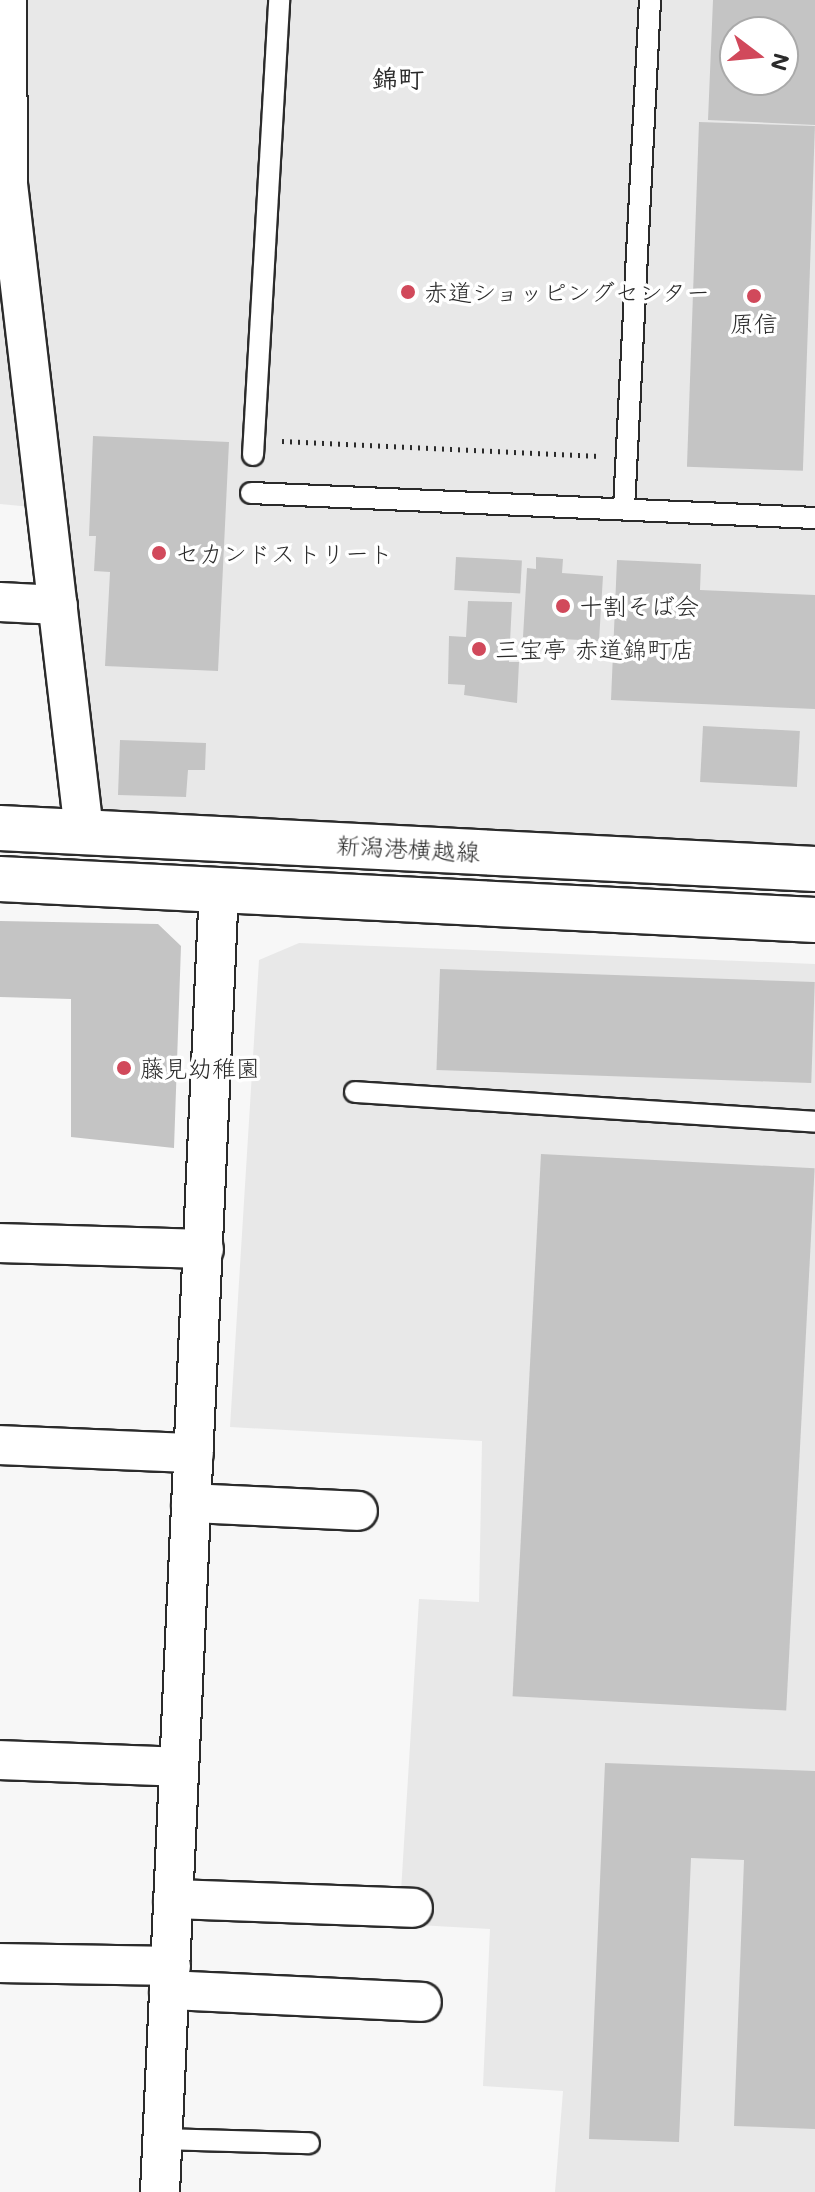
<!DOCTYPE html>
<meta charset="utf-8">
<style>
body{margin:0}
#map{position:relative;width:815px;height:2192px;overflow:hidden;background:#f7f7f7;font-family:Mali,"Klee One",sans-serif}
div>[style]{position:absolute}
[style*='--x']{left:calc(var(--x)*1px);top:calc(var(--y)*1px);width:calc(var(--w)*1px);rotate:calc(var(--a)*1deg)}
.built>*{inset:0;background:#e8e8e8}
.building>*{inset:0;background:#c4c4c4;transform-origin:0 0}
.path>*{height:5px;margin-top:-2.5px;transform-origin:0;background:repeating-linear-gradient(90deg,#2b2b2b 0 2px,transparent 0 8px)}
.roads{filter:drop-shadow(2px 0 #2b2b2b) drop-shadow(-2px 0 #2b2b2b) drop-shadow(0 2px #2b2b2b) drop-shadow(0 -2px #2b2b2b)}
.service>*{height:20px;margin:-10px;padding:0 10px;transform-origin:10px;border-radius:10px;background:#fff}
.minor>*{height:38px;margin:-19px;padding:0 19px;transform-origin:19px;border-radius:19px;background:#fff}
.primary>*{height:44px;margin:-22px;padding:0 22px;transform-origin:22px;border-radius:22px;background:#fff}
.dots>*{width:22px;height:22px;translate:-50% -50%;box-sizing:border-box;border:4px solid #fff;border-radius:50%}
span{translate:-50% -50%;white-space:nowrap;text-align:center;line-height:1.15;-webkit-text-stroke:7px #fff;paint-order:stroke}
.poi-label{font-size:24px;color:#2b2b2b}
.left{translate:0 -50%;text-align:left}
.street-label{font-size:24px;color:#2b2b2b}
.neighbourhood-label{font-size:26px;color:#2b2b2b;font-weight:700}
.north{position:absolute;left:719px;top:16px;width:80px;height:80px;box-sizing:border-box;background:#fff;border:2px solid #aaa;border-radius:50%;rotate:106deg;font-size:22px;font-weight:700;line-height:32px;text-align:center;color:#2b2b2b}
.north::after{content:'';display:block;margin:auto;width:28px;height:36px;background:#d1495b;clip-path:polygon(50% 0,100% 100%,50% 72%,0 100%)}
</style>
<div id="map">
<div class="built">
<i style="clip-path:polygon(evenodd,0 0,815px 0,815px 847px,96px 825px,63px 510px,0 504px,0 0,735px 32px,783px 32px,783px 80px,735px 80px,735px 32px)"></i>
<i style="clip-path:polygon(299px 943px,815px 964px,815px 2192px,555px 2192px,563px 2091px,483px 2086px,490px 1929px,399px 1924px,419px 1599px,479px 1602px,482px 1441px,230px 1427px,259px 960px)"></i>
</div>
<div class="building">
<i style="clip-path:polygon(evenodd,713px 0,815px 0,815px 125px,708px 120px,713px 0,735px 32px,783px 32px,783px 80px,735px 80px,735px 32px)"></i>
<i style="left:699px;top:122px;width:116px;height:345px;rotate:2deg"></i>
<i style="clip-path:polygon(93px 436px,229px 442px,218px 671px,105px 666px,110px 572px,94px 571px,96px 536px,89px 536px)"></i>
<i style="left:456px;top:557px;width:66px;height:33px;rotate:3deg"></i>
<i style="clip-path:polygon(536px 557px,563px 559px,562px 573px,603px 576px,599px 641px,523px 637px,527px 568px,536px 569px)"></i>
<i style="clip-path:polygon(617px 560px,701px 564px,700px 590px,815px 595px,815px 709px,611px 700px)"></i>
<i style="clip-path:polygon(468px 601px,512px 602px,509px 662px,519px 662px,517px 703px,464px 695px,465px 685px,448px 684px,449px 636px,466px 637px)"></i>
<i style="left:703px;top:726px;width:97px;height:56px;rotate:3deg"></i>
<i style="clip-path:polygon(120px 740px,206px 743px,205px 770px,188px 770px,186px 797px,118px 795px)"></i>
<i style="clip-path:polygon(0 921px,158px 924px,181px 946px,174px 1148px,71px 1137px,71px 999px,0 997px)"></i>
<i style="left:440px;top:969px;width:375px;height:101px;rotate:2deg"></i>
<i style="left:541px;top:1154px;width:274px;height:543px;rotate:3deg"></i>
<i style="clip-path:polygon(605px 1763px,815px 1771px,815px 2129px,734px 2126px,744px 1860px,691px 1858px,679px 2142px,589px 2139px)"></i>
</div>
<div class="path">
<i style="--x:282;--y:441;--w:318;--a:2.7"></i>
</div>
<div class="roads">
<div class="service">
<i style="--x:253;--y:455;--w:456;--a:-86.7"></i>
<i style="--x:251;--y:493;--w:565;--a:2.54"></i>
<i style="--x:624;--y:508;--w:509;--a:-87.07"></i>
<i style="--x:355;--y:1092;--w:461;--a:3.7"></i>
<i style="--x:162;--y:2139;--w:147;--a:1.6"></i>
</div>
<div class="minor">
<i style="--x:7;--y:0;--w:184;--a:89.7"></i>
<i style="--x:8;--y:184;--w:651;--a:83.3"></i>
<i style="--x:0;--y:602;--w:58;--a:3"></i>
<i style="--x:0;--y:1243;--w:204;--a:1.7"></i>
<i style="--x:0;--y:1445;--w:194;--a:2.4"></i>
<i style="--x:191;--y:1503;--w:167;--a:2.7"></i>
<i style="--x:0;--y:1760;--w:179;--a:2.2"></i>
<i style="--x:173;--y:1899;--w:240;--a:2.1"></i>
<i style="--x:0;--y:1963;--w:171;--a:1"></i>
<i style="--x:169;--y:1990;--w:253;--a:2.7"></i>
<i style="--x:160;--y:2192;--w:1303;--a:-87.41"></i>
</div>
<div class="primary">
<i style="--x:0;--y:828;--w:816;--a:2.88"></i>
<i style="--x:0;--y:879;--w:816;--a:2.88"></i>
</div>
</div>
<div class="dots">
<i style="left:408px;top:292px;background:#d1495b"></i>
<i style="left:754px;top:296px;background:#d1495b"></i>
<i style="left:159px;top:553px;background:#d1495b"></i>
<i style="left:563px;top:606px;background:#d1495b"></i>
<i style="left:479px;top:649px;background:#d1495b"></i>
<i style="left:124px;top:1068px;background:#d1495b"></i>
</div>
<div class="poi-label">
<span class="left" style="left:424px;top:292px">赤道ショッピングセンター</span>
<span style="left:754px;top:323px">原信</span>
<span class="left" style="left:175px;top:553px">セカンドストリート</span>
<span class="left" style="left:579px;top:606px">十割そば会</span>
<span class="left" style="left:495px;top:649px">三宝亭 赤道錦町店</span>
<span class="left" style="left:140px;top:1068px">藤見幼稚園</span>
</div>
<div class="street-label">
<span style="left:408px;top:848px;rotate:3deg">新潟港横越線</span>
</div>
<div class="neighbourhood-label">
<span style="left:398px;top:79px">錦町</span>
</div>
<div class="north">N</div>
</div>
